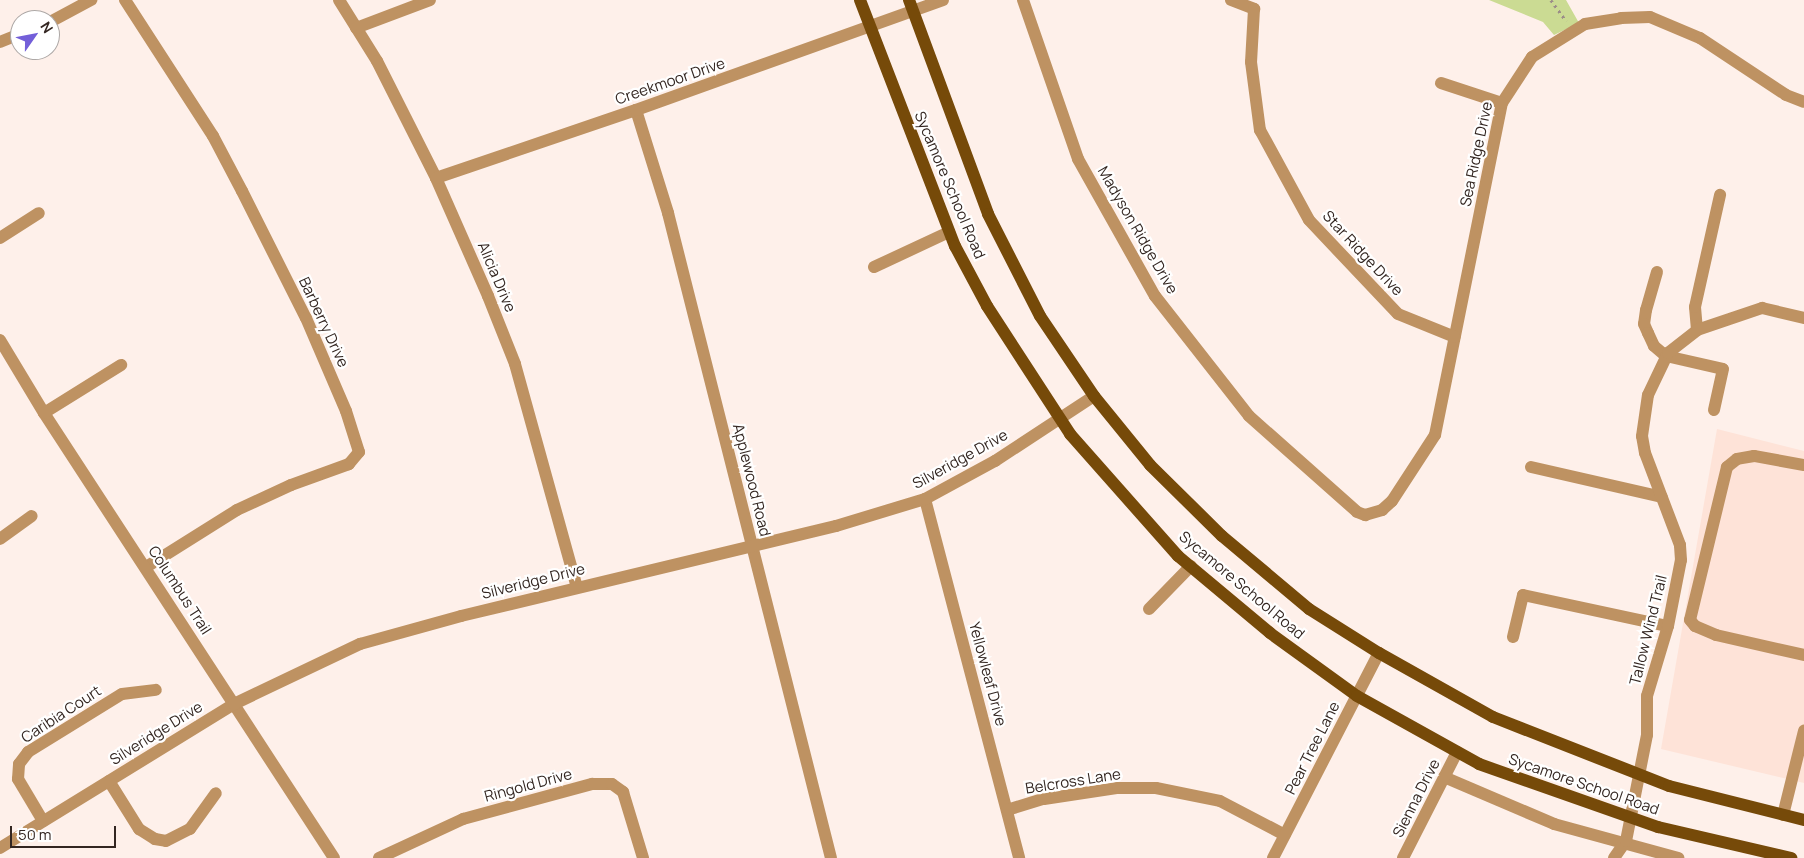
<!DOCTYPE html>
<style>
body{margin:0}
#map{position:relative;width:1804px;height:858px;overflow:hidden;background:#fef0ea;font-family:Manrope,sans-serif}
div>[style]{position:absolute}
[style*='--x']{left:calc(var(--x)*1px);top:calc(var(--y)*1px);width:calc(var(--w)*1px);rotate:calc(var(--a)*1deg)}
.built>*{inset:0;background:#fee3d8}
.green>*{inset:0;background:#cbdb93}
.path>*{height:2.5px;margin-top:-1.25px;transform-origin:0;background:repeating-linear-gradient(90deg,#9b8d88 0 2.5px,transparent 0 6.5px)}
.minor>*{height:12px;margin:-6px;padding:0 6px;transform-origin:6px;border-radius:6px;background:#be9262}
.major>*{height:12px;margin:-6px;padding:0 6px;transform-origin:6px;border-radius:6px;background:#764a09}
span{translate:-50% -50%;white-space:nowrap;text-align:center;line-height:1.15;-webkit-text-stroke:4.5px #fff;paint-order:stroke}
.street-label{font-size:15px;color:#332621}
.north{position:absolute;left:10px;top:10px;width:50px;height:50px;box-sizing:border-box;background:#fff;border:1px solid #ada8a6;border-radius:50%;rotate:57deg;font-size:14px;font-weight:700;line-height:20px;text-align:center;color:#332621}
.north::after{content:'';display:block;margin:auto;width:18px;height:22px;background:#735fd9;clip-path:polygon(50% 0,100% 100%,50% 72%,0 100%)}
.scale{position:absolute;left:10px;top:826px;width:106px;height:22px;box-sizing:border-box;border:2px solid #332621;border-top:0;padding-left:6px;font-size:15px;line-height:18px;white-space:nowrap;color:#332621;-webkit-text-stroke:4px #fff;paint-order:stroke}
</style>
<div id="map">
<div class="built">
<i style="clip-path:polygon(1717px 429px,1804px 451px,1804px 783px,1661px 749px)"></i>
</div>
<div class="green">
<i style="clip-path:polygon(1489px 0,1566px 0,1579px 23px,1554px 35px,1543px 22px)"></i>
</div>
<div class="path">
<i style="--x:1551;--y:0;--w:26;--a:54"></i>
</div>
<div class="minor">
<i style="--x:125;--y:0;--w:162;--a:57.1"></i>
<i style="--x:213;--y:136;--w:62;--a:62.2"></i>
<i style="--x:242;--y:191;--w:142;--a:63.3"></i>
<i style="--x:306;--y:318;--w:101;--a:66.7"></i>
<i style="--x:346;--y:411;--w:43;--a:72.4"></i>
<i style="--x:359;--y:452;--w:16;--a:130"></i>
<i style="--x:349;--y:464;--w:62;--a:160.1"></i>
<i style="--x:291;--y:485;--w:60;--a:155.2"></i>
<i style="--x:237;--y:510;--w:107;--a:147.9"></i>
<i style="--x:339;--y:0;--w:72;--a:58.1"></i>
<i style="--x:377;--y:61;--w:131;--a:63.2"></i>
<i style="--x:436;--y:178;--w:129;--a:66.2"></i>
<i style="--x:488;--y:296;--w:73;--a:68.3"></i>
<i style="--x:515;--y:364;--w:231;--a:74.5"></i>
<i style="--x:1023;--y:0;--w:168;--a:70.9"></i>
<i style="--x:1078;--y:159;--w:157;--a:60.7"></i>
<i style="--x:1155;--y:296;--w:152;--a:51.9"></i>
<i style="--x:1249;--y:416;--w:144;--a:41.6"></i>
<i style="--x:1357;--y:512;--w:9;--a:21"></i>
<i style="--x:1365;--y:515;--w:18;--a:-16"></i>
<i style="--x:1382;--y:510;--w:13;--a:-42"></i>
<i style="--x:1392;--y:501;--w:79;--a:-56.9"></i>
<i style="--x:1435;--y:435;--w:339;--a:-78.6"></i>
<i style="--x:1502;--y:103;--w:55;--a:-56.9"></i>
<i style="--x:1532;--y:57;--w:62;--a:-31.9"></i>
<i style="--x:1585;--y:24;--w:36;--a:-9"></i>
<i style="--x:1621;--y:18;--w:29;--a:-2"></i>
<i style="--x:1650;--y:17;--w:54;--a:22.8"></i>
<i style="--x:1700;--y:38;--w:103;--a:33.5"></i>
<i style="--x:1786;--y:95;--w:19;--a:21"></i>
<i style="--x:1231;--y:0;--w:25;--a:21"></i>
<i style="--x:1254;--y:9;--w:53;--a:93.2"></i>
<i style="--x:1251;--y:62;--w:69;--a:82.5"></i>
<i style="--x:1260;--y:130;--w:102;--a:61.4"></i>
<i style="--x:1309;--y:220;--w:129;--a:46.6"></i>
<i style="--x:1398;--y:314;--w:61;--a:22"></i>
<i style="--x:50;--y:22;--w:47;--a:-28.2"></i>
<i style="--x:356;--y:28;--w:79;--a:-20.7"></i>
<i style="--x:0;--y:42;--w:22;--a:-22"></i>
<i style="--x:1441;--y:83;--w:64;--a:18.2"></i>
<i style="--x:636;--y:110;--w:108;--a:72.7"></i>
<i style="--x:668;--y:213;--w:665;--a:75.82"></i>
<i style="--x:436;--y:178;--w:211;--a:-18.8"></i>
<i style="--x:636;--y:110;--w:326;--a:-19.7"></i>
<i style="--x:0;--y:238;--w:46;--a:-32.7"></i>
<i style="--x:874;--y:267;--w:83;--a:-25"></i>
<i style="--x:1657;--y:272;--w:40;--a:106"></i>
<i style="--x:1646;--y:310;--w:14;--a:98"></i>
<i style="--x:1644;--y:324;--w:10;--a:66"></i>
<i style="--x:1648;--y:333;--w:14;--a:65"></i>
<i style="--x:1654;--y:346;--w:16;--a:40"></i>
<i style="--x:1666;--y:356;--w:58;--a:12.8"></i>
<i style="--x:1723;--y:369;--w:42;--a:102.4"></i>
<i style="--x:1697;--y:330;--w:23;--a:-95"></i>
<i style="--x:1695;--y:307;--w:115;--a:-77.4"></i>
<i style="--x:0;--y:340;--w:85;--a:58.9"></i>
<i style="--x:44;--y:413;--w:531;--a:56.91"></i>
<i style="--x:44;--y:413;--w:91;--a:-31.9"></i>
<i style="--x:1804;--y:465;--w:51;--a:-169.8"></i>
<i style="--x:1754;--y:456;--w:17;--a:170"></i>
<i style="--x:1737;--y:459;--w:13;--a:141"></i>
<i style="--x:1727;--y:467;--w:157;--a:103.6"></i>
<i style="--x:1690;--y:620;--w:8;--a:50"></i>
<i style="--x:1695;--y:626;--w:23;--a:23"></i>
<i style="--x:1716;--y:635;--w:90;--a:12.8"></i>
<i style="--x:1531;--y:467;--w:134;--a:12.9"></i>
<i style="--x:925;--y:499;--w:371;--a:75.3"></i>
<i style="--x:0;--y:539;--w:39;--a:-36"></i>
<i style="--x:1149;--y:609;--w:60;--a:-45.7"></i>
<i style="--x:1513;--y:637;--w:43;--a:-76.6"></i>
<i style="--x:1523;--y:595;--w:148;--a:12.1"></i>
<i style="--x:1444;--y:777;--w:120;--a:23.1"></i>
<i style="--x:1554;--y:824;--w:129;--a:15.3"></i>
<i style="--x:109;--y:781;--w:57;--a:58"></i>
<i style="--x:139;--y:829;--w:19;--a:32"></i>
<i style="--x:155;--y:839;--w:11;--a:10"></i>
<i style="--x:166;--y:841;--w:27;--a:-27"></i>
<i style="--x:190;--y:829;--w:44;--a:-54.2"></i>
<i style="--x:1007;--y:810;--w:39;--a:-17"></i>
<i style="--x:1044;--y:799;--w:75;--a:-8.5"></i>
<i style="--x:1118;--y:788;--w:38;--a:0"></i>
<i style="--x:1156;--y:788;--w:65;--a:11.5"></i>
<i style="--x:1220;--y:801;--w:73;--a:27.6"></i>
<i style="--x:1783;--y:815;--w:87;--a:-76"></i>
<i style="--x:43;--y:821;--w:49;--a:-120.8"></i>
<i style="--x:18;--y:779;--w:15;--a:-86"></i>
<i style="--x:19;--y:764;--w:15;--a:-53"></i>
<i style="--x:28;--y:752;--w:110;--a:-31.7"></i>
<i style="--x:122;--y:694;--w:34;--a:-7"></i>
<i style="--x:0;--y:848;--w:275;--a:-31.6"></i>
<i style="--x:234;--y:704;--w:140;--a:-25.5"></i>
<i style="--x:360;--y:644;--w:105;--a:-15.5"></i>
<i style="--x:461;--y:616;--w:386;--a:-13.5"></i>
<i style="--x:836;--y:526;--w:93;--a:-16.9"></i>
<i style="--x:925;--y:499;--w:80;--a:-28.5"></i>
<i style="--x:995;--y:461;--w:118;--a:-33.3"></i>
<i style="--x:379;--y:858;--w:93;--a:-24.9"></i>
<i style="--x:463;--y:819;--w:134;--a:-15.2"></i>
<i style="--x:592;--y:784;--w:20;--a:0"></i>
<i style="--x:612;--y:784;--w:14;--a:36"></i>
<i style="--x:623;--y:792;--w:69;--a:73.1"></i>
<i style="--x:1273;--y:858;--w:231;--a:-62.7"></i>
<i style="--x:1403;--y:858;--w:119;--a:-63"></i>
<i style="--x:1614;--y:858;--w:21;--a:-55"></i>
<i style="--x:1626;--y:841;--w:108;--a:-78.8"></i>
<i style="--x:1647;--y:735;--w:39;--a:-90"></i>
<i style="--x:1647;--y:696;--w:73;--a:-73.3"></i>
<i style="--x:1668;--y:626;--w:67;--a:-78.9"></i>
<i style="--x:1681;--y:560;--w:15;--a:-94"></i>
<i style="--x:1680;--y:545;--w:98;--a:-110.8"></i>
<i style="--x:1645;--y:453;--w:17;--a:-100"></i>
<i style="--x:1642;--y:436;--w:41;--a:-81.7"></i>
<i style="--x:1648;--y:395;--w:47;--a:-64.5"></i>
<i style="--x:1668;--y:353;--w:37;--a:-38"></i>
<i style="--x:1697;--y:330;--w:69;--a:-18.7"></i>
<i style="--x:1762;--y:308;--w:43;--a:13.4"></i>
</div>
<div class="major">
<i style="--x:860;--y:0;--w:264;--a:68.9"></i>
<i style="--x:955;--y:246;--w:68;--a:61.9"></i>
<i style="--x:987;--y:306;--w:153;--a:57"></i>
<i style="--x:1070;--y:434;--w:163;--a:48.5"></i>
<i style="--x:1178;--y:556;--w:120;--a:39.9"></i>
<i style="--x:1270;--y:633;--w:107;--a:35.9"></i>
<i style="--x:1357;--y:696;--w:140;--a:29.1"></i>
<i style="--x:1479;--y:764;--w:190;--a:19.4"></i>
<i style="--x:1658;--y:827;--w:137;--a:13.1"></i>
<i style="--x:909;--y:0;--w:228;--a:69.7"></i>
<i style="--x:988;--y:214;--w:114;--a:63"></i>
<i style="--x:1040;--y:316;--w:97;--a:56"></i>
<i style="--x:1094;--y:396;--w:89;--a:50.9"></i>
<i style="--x:1150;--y:465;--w:101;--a:44.6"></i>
<i style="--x:1222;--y:536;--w:114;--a:40"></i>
<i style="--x:1309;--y:609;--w:83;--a:32.2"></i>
<i style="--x:1379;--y:653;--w:131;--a:29.3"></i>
<i style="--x:1493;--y:717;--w:189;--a:21.4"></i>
<i style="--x:1669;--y:786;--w:139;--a:14.1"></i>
</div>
<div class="street-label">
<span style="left:670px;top:81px;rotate:-19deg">Creekmoor Drive</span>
<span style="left:1476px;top:154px;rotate:-78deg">Sea Ridge Drive</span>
<span style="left:950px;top:185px;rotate:67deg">Sycamore School Road</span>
<span style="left:1138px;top:230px;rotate:60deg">Madyson Ridge Drive</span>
<span style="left:1363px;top:253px;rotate:47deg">Star Ridge Drive</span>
<span style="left:497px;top:277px;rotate:67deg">Alicia Drive</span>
<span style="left:324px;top:322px;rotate:65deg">Barberry Drive</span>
<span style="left:960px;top:459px;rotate:-29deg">Silveridge Drive</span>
<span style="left:752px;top:480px;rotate:76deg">Applewood Road</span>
<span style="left:533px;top:581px;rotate:-14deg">Silveridge Drive</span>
<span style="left:1242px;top:585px;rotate:40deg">Sycamore School Road</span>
<span style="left:180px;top:590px;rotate:57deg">Columbus Trail</span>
<span style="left:1648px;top:630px;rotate:-76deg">Tallow Wind Trail</span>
<span style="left:988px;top:674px;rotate:75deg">Yellowleaf Drive</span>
<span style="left:61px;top:714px;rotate:-33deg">Caribia Court</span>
<span style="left:156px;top:733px;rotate:-32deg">Silveridge Drive</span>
<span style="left:1312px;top:748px;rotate:-63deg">Pear Tree Lane</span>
<span style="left:1073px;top:781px;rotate:-9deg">Belcross Lane</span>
<span style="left:1584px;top:784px;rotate:19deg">Sycamore School Road</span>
<span style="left:528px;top:785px;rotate:-15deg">Ringold Drive</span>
<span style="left:1416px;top:798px;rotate:-63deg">Sienna Drive</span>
</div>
<div class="north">N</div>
<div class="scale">50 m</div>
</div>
